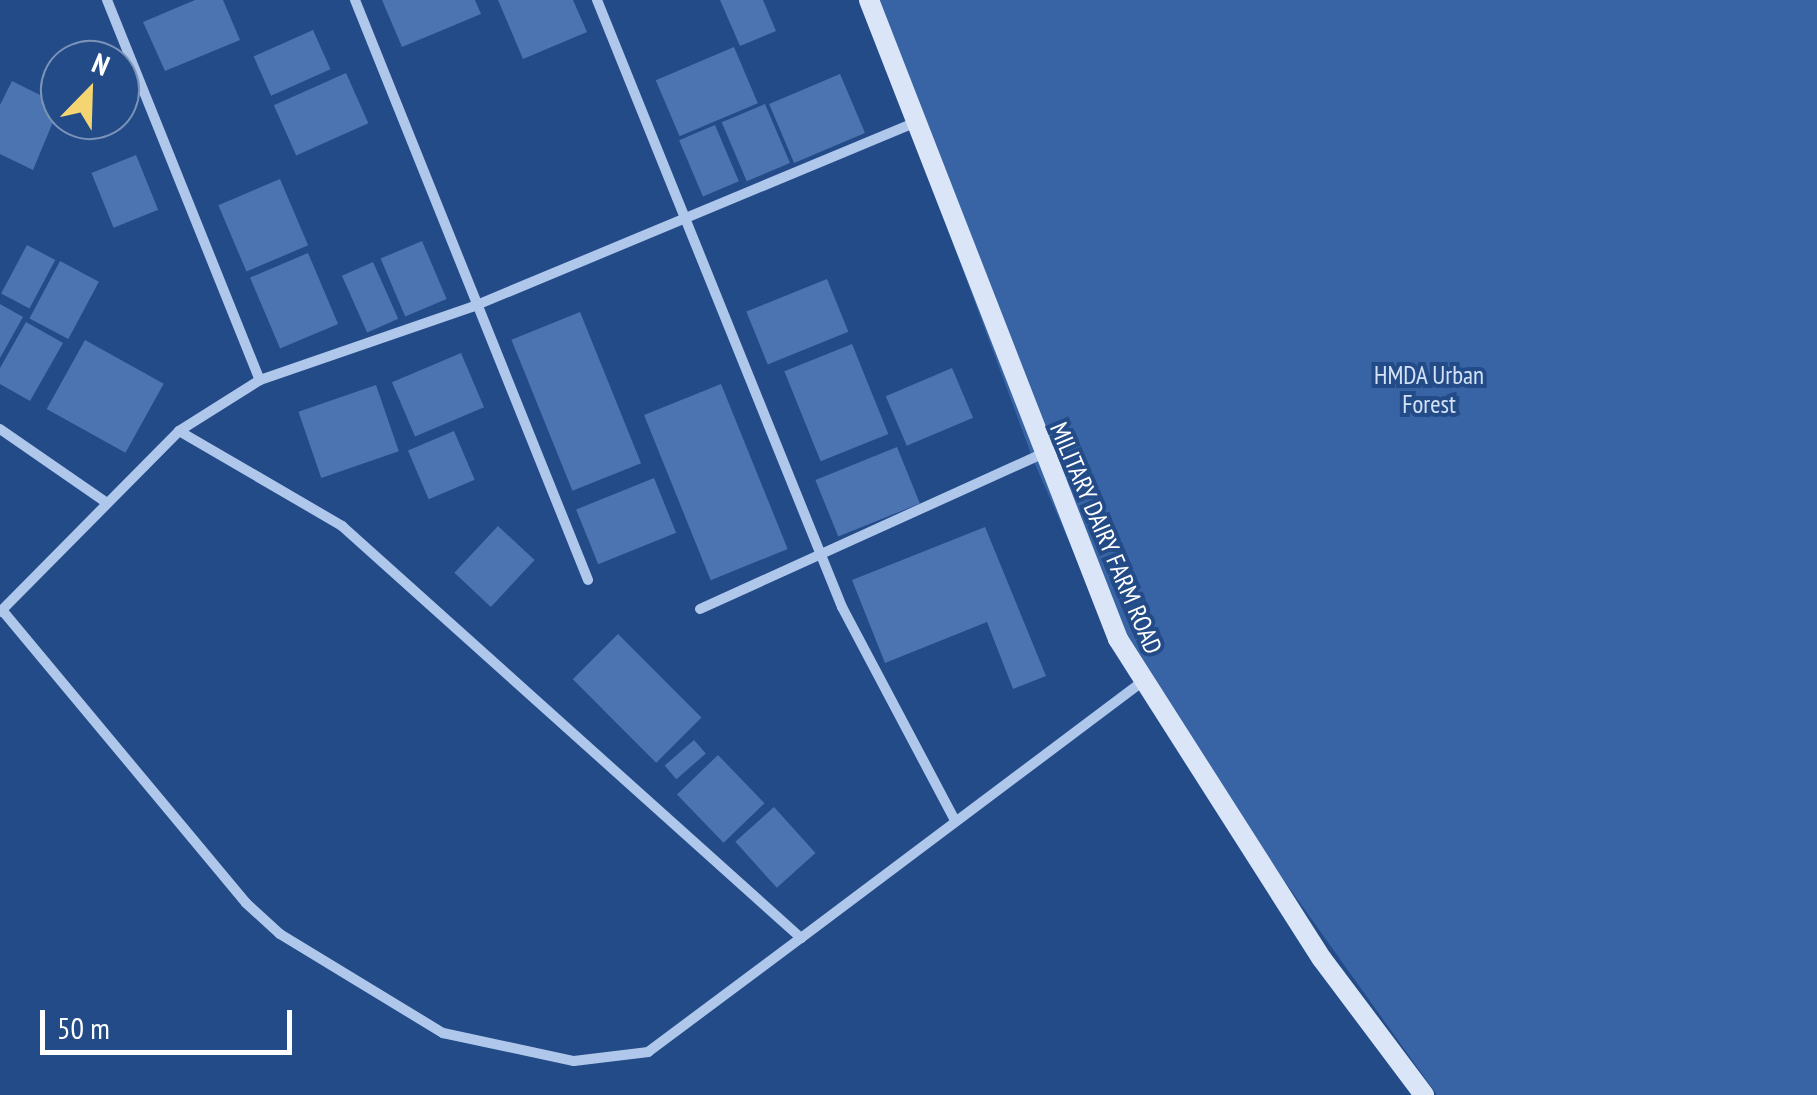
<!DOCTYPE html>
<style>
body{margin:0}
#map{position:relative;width:1817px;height:1095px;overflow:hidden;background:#234b88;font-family:"PT Sans Narrow",sans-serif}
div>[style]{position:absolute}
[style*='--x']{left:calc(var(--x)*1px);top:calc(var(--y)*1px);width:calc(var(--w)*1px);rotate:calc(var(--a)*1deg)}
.green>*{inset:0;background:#3864a5}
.building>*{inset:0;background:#4b74b0;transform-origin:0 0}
.minor>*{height:10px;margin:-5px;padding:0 5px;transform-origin:5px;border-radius:5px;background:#afc7ea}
.secondary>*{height:20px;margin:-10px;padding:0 10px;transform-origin:10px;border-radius:10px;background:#dae5f8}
span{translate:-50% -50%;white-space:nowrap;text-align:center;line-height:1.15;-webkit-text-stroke:8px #234b88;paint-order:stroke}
.park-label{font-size:25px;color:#d3e2f7}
.street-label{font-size:25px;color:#fff}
.north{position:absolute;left:40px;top:40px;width:100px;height:100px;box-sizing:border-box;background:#234b88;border:2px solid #7b93b8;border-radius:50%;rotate:23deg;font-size:28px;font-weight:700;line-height:40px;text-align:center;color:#fff}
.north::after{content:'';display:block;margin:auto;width:35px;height:45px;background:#f5d572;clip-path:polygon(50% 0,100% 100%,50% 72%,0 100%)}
.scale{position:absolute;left:40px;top:1010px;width:252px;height:45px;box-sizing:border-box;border:5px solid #fff;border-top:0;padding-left:12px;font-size:30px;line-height:35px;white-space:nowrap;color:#fff;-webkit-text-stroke:8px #234b88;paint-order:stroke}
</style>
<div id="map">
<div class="green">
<i style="clip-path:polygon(863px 0,1817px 0,1817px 1095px,1437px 1095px,1113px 641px,1034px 462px)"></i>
</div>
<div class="building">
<i style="clip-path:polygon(195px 0,223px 0,240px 40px,165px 71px,143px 22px)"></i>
<i style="clip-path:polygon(382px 0,475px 0,481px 14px,402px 47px)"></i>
<i style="clip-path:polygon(498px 0,573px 0,587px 32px,523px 59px)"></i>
<i style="clip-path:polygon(720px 0,763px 0,776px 31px,740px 46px)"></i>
<i style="left:313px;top:30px;width:43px;height:65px;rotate:66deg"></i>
<i style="clip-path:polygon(103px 46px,108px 60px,62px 60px,62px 59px)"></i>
<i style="left:734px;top:47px;width:61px;height:85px;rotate:67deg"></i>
<i style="left:346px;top:73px;width:55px;height:79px;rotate:66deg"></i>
<i style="left:840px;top:74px;width:64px;height:77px;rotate:67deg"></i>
<i style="clip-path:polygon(12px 81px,60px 105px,33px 170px,0 154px,0 105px)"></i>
<i style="left:765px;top:104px;width:64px;height:47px;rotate:67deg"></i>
<i style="left:715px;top:125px;width:61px;height:39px;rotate:67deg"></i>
<i style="left:136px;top:155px;width:59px;height:48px;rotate:68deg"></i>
<i style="left:280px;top:179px;width:72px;height:67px;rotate:67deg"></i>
<i style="left:422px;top:241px;width:63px;height:45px;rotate:67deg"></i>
<i style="left:27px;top:245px;width:32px;height:55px;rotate:28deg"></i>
<i style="left:308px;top:253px;width:77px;height:63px;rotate:67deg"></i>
<i style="left:60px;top:261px;width:44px;height:65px;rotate:28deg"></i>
<i style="left:373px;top:262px;width:62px;height:34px;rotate:66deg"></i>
<i style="left:827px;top:279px;width:57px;height:87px;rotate:68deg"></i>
<i style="clip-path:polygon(0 304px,23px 317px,0 358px)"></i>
<i style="left:580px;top:312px;width:163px;height:74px;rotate:68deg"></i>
<i style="clip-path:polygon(26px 322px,63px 343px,30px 401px,0 384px,0 368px)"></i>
<i style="left:85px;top:340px;width:90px;height:79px;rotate:29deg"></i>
<i style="left:852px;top:344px;width:97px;height:73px;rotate:68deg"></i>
<i style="left:461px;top:353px;width:59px;height:75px;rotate:67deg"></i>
<i style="left:952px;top:368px;width:54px;height:72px;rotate:67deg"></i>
<i style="left:721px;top:384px;width:178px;height:83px;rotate:68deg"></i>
<i style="left:376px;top:385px;width:70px;height:82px;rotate:71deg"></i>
<i style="left:454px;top:431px;width:53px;height:50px;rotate:67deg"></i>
<i style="left:897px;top:447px;width:61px;height:88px;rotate:68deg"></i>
<i style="left:654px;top:478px;width:59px;height:84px;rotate:68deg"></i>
<i style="left:498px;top:526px;width:50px;height:64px;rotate:43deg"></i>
<i style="clip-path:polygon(985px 527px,1046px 676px,1013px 689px,987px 622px,885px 663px,852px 580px)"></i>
<i style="left:618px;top:634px;width:118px;height:64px;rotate:45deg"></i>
<i style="left:694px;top:740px;width:18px;height:39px;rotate:49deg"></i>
<i style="left:718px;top:755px;width:67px;height:57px;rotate:46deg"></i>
<i style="left:774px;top:807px;width:62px;height:52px;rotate:48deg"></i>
</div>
<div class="minor">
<i style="--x:107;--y:0;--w:410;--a:68.1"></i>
<i style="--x:355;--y:0;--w:625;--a:68.11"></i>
<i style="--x:597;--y:0;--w:655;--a:68.02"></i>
<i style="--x:842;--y:607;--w:241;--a:62.1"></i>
<i style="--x:0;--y:429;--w:126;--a:34.7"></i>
<i style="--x:179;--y:431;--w:189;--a:30.2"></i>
<i style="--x:342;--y:526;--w:617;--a:41.91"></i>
<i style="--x:801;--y:938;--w:425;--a:-36.9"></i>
<i style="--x:700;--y:609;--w:375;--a:-24.4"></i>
<i style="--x:2;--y:610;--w:381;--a:50.2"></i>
<i style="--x:246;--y:903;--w:46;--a:42.4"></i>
<i style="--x:280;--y:934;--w:191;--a:31.3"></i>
<i style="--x:443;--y:1033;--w:134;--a:12.1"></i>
<i style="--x:574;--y:1061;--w:75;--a:-6.9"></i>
<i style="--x:648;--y:1052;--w:191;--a:-36.7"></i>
<i style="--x:0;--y:612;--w:255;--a:-45.3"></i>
<i style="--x:179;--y:431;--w:96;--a:-32.2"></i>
<i style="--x:260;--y:380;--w:224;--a:-19"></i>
<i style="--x:472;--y:307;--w:481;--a:-22.6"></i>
</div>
<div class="secondary">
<i style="--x:869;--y:0;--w:686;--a:68.71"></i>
<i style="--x:1118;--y:639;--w:379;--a:57.5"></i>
<i style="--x:1322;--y:959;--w:170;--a:53.1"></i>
</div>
<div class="park-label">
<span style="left:1429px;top:390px">HMDA Urban<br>Forest</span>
</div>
<div class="street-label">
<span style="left:1106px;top:538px;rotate:67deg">MILITARY DAIRY FARM ROAD</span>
</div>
<div class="north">N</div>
<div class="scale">50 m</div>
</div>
